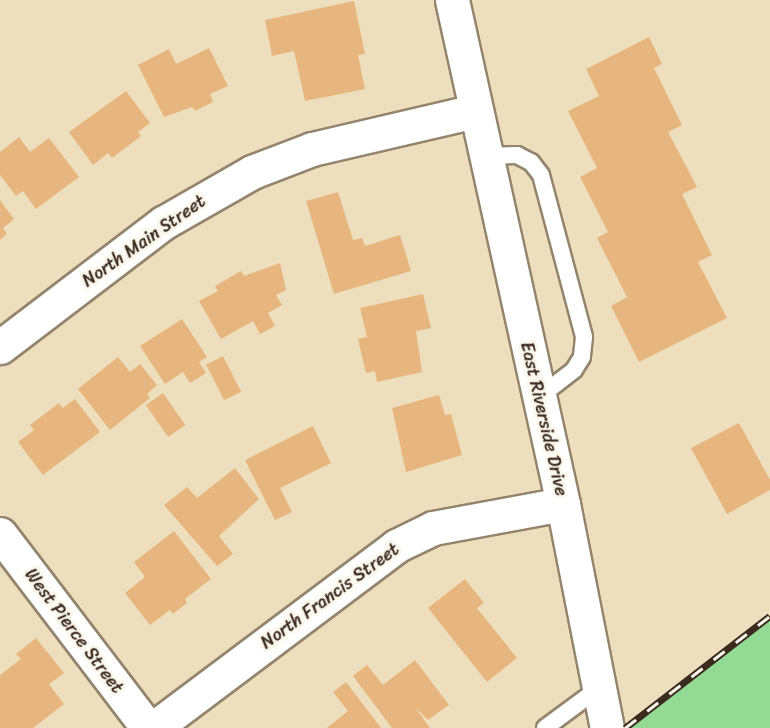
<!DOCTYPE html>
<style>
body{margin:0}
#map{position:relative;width:770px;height:728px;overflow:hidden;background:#eddfbd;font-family:Sriracha,sans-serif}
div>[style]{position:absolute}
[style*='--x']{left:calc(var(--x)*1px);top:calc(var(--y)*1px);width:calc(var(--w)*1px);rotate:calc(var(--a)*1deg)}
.green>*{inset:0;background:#93db95}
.building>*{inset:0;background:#e7b67e;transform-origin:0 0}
.roads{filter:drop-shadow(2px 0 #94846e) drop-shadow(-2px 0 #94846e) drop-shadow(0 2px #94846e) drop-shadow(0 -2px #94846e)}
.lane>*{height:16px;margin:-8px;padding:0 8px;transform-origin:8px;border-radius:8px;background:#fff}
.street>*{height:33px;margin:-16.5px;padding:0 16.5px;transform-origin:16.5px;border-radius:16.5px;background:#fff}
.rail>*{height:7px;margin-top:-3.5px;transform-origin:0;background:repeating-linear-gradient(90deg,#fbf7ec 0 14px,#3b2a1e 0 28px);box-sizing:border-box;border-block:2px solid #3b2a1e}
span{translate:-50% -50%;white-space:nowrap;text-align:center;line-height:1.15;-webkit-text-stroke:6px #fbf7ec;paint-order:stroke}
.street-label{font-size:18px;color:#3b2a1e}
</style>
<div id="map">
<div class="green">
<i style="clip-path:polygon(770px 616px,770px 728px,625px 728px)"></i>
</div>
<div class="building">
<i style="clip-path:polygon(354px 1px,365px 54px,358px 55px,365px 89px,305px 101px,294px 51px,272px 56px,265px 20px)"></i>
<i style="clip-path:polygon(649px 37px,662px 64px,654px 68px,682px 125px,668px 132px,697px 187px,682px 194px,712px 255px,698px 262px,727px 318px,639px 362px,611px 306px,627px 297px,597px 238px,608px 232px,580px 177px,597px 168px,568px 111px,599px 96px,586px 69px)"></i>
<i style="clip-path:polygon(209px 48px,228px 86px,210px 94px,213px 102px,195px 111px,192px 107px,164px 117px,138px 65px,169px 49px,176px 64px)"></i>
<i style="clip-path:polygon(126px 91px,150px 123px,138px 132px,141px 136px,112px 158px,108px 153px,93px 165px,69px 132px)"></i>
<i style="clip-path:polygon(19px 137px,30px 152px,49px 138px,79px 177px,36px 209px,23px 191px,16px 196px,0 175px,0 152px)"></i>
<i style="clip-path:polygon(338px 192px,353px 240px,362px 238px,365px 246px,400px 235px,411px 271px,334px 294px,306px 201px)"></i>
<i style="clip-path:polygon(0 200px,14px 219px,3px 228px,7px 234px,0 240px)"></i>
<i style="clip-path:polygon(280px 263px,286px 290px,276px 295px,282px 305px,268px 313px,275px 326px,260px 334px,253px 321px,221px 339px,199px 301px,218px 291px,215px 286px,241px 271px,244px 276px)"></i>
<i style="clip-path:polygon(423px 294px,431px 328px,416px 331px,422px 372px,377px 382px,375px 371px,366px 373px,358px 339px,367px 337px,360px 308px)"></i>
<i style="clip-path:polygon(182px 319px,207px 357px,199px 362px,206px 373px,190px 383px,183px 372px,165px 384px,140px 346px)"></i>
<i style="left:223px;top:356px;width:40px;height:19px;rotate:63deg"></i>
<i style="clip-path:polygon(118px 357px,130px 372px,140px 364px,157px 385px,147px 394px,150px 398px,110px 430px,78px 389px)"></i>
<i style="left:163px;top:393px;width:39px;height:21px;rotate:55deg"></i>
<i style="clip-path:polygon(439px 395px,445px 415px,451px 414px,462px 455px,406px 472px,392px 408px)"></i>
<i style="clip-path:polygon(75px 399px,100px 432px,43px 475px,18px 442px,34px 430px,30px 425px,59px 403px,63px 408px)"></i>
<i style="clip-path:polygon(739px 423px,770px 480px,770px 490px,727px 514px,691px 448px)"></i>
<i style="clip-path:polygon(313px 426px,331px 463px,280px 488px,292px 512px,275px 520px,245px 460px)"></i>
<i style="clip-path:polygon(235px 468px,259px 499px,219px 536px,233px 554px,217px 566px,164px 505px,187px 487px,197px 498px)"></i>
<i style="clip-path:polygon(174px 531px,211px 579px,185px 599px,187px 603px,173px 614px,170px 610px,150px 625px,125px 593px,145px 577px,134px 562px)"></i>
<i style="clip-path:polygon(465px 579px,484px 603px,477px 608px,517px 658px,487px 682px,428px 608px)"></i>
<i style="clip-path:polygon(36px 638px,64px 673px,49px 684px,64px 704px,33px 728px,0 728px,0 675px,21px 659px,16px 654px)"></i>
<i style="clip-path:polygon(415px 660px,449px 705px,428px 720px,415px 707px,430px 728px,392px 728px,353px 676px,367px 665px,383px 685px)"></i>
<i style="clip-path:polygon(346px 682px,381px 728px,327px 728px,348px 711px,333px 692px)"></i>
</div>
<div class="roads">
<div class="lane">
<i style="--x:485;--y:156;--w:32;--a:-2"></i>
<i style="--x:517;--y:155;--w:16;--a:27"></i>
<i style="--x:531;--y:162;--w:16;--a:52"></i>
<i style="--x:541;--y:175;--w:168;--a:75.1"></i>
<i style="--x:584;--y:337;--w:20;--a:96"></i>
<i style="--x:582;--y:357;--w:15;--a:122"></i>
<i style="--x:574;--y:370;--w:44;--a:142.4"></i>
<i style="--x:545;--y:728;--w:67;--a:-36.5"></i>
</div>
<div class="street">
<i style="--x:452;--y:0;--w:516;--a:77.58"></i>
<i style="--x:563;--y:504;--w:228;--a:78.9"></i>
<i style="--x:0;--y:347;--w:205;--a:-37.3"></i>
<i style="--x:163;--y:223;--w:103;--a:-29.8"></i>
<i style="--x:252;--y:172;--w:64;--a:-21"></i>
<i style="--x:312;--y:149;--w:167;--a:-13.1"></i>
<i style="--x:0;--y:534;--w:244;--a:52.7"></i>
<i style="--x:154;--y:728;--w:303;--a:-36.9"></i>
<i style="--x:396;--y:546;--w:41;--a:-25.9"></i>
<i style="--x:433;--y:528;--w:132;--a:-10.5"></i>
</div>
</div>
<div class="rail">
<i style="--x:625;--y:728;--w:183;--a:-37.7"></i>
</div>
<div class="street-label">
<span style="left:144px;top:241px;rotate:-35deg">North Main Street</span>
<span style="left:544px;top:419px;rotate:77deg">East Riverside Drive</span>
<span style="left:330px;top:596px;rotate:-36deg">North Francis Street</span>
<span style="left:74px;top:631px;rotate:53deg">West Pierce Street</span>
</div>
</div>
